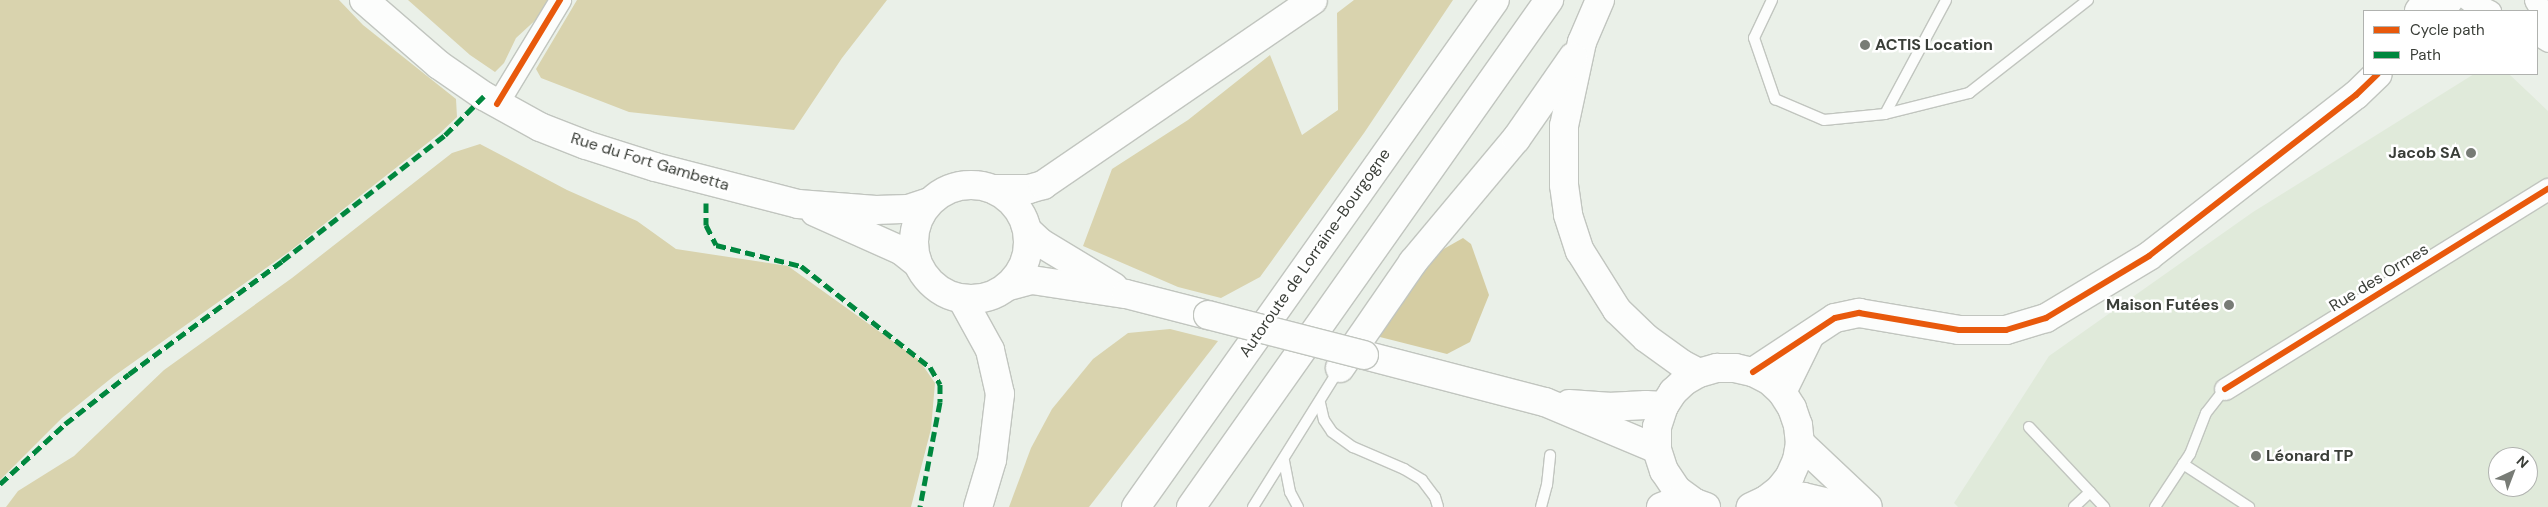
<!DOCTYPE html>
<meta charset="utf-8">
<style>
body{margin:0}
#map{position:relative;width:2548px;height:507px;overflow:hidden;background:#eaf0e8;font-family:"DM Sans",sans-serif}
div>[style]{position:absolute}
[style*='--x']{left:calc(var(--x)*1px);top:calc(var(--y)*1px);width:calc(var(--w)*1px);rotate:calc(var(--a)*1deg)}
.built>*{inset:0;background:#e0eada}
.green>*{inset:0;background:#d9d3ae}
.forest>*{inset:0;background:#d5cda3}
.roads{filter:drop-shadow(1px 0 #c1c5bf) drop-shadow(-1px 0 #c1c5bf) drop-shadow(0 1px #c1c5bf) drop-shadow(0 -1px #c1c5bf)}
.lane>*{height:10px;margin:-5px;padding:0 5px;transform-origin:5px;border-radius:5px;background:#fcfdfc}
.street>*{height:21px;margin:-10.5px;padding:0 10.5px;transform-origin:10.5px;border-radius:10.5px;background:#fcfdfc}
.secondary>*{height:28px;margin:-14px;padding:0 14px;transform-origin:14px;border-radius:14px;background:#fcfdfc}
.secondary>.ring{margin:-14px;padding:0;box-sizing:content-box;background:none;border:28px solid #fcfdfc;border-radius:50%}
.highway>*{height:28px;margin:-14px;padding:0 14px;transform-origin:14px;border-radius:14px;background:#fcfdfc}
.bridges{filter:drop-shadow(1px 0 #c1c5bf) drop-shadow(-1px 0 #c1c5bf) drop-shadow(0 1px #c1c5bf) drop-shadow(0 -1px #c1c5bf)}
.secondary-bridge>*{height:28px;margin:-14px;padding:0 14px;transform-origin:14px;border-radius:14px;background:#fcfdfc}
.quiet>*{height:5px;margin-top:-2.5px;transform-origin:0;background:repeating-linear-gradient(90deg,#00873e 0 10px,transparent 0 15px)}
.cycleway>*{height:6px;margin:-3px;padding:0 3px;transform-origin:3px;border-radius:3px;background:#e8590c}
.dots>*{width:14px;height:14px;translate:-50% -50%;box-sizing:border-box;border:2px solid #fff;border-radius:50%}
span{translate:-50% -50%;white-space:nowrap;text-align:center;line-height:1.15;-webkit-text-stroke:5px #fff;paint-order:stroke}
.poi-label{font-size:16px;color:#3a3e38;font-weight:700}
.left{translate:0 -50%;text-align:left}
.right{translate:-100% -50%;text-align:right}
.street-label{font-size:16px;color:#3a3e38}
.legend{position:absolute;left:2363px;top:10px;width:175px;height:65px;box-sizing:border-box;background:#fff;border:1px solid #b0b2af;margin:0;padding:6px 9px;list-style:none;font-size:15px;color:#3a3e38}
.legend li{display:flex;align-items:center;gap:10px;height:25px}
.legend b{width:25px;border:1px solid #b0b2af}
.north{position:absolute;left:2488px;top:447px;width:50px;height:50px;box-sizing:border-box;background:#fff;border:1px solid #b0b2af;border-radius:50%;rotate:43deg;font-size:14px;font-weight:700;line-height:20px;text-align:center;color:#3a3e38}
.north::after{content:'';display:block;margin:auto;width:18px;height:22px;background:#787c76;clip-path:polygon(50% 0,100% 100%,50% 72%,0 100%)}
</style>
<div id="map">
<div class="built">
<i style="clip-path:polygon(evenodd,2474px 74px,2509px 74px,2548px 111px,2548px 507px,1958px 507px,1954px 503px,2049px 356px,2253px 212px,2474px 74px,2498px 457px,2528px 457px,2528px 487px,2498px 487px,2498px 457px)"></i>
</div>
<div class="green">
<i style="clip-path:polygon(0 0,339px 0,363px 25px,456px 99px,457px 117px,439px 134px,290px 251px,114px 376px,62px 418px,0 480px)"></i>
<i style="clip-path:polygon(408px 0,550px 0,541px 15px,516px 38px,504px 63px,495px 72px,470px 55px)"></i>
<i style="clip-path:polygon(577px 0,887px 0,842px 58px,794px 130px,629px 112px,541px 78px,536px 69px)"></i>
<i style="clip-path:polygon(1354px 0,1453px 0,1364px 133px,1260px 277px,1221px 298px,1178px 287px,1083px 246px,1112px 169px,1188px 120px,1270px 55px,1302px 135px,1338px 110px,1337px 13px)"></i>
<i style="clip-path:polygon(480px 144px,567px 190px,637px 221px,676px 249px,788px 266px,919px 360px,935px 383px,931px 429px,911px 507px,6px 507px,18px 491px,74px 456px,164px 370px,292px 278px,452px 153px)"></i>
<i style="clip-path:polygon(1170px 329px,1218px 341px,1089px 507px,1009px 507px,1031px 448px,1052px 409px,1093px 359px,1128px 333px)"></i>
</div>
<div class="forest">
<i style="clip-path:polygon(1463px 238px,1471px 244px,1489px 295px,1470px 342px,1447px 354px,1376px 336px,1433px 255px)"></i>
</div>
<div class="roads">
<div class="lane">
<i style="--x:1772;--y:0;--w:42;--a:115.3"></i>
<i style="--x:1754;--y:38;--w:65;--a:71"></i>
<i style="--x:1775;--y:99;--w:53;--a:23.2"></i>
<i style="--x:1824;--y:120;--w:61;--a:-5.6"></i>
<i style="--x:1885;--y:114;--w:87;--a:-14"></i>
<i style="--x:1969;--y:93;--w:151;--a:-38"></i>
<i style="--x:1885;--y:114;--w:129;--a:-61.8"></i>
<i style="--x:1320;--y:403;--w:17;--a:77"></i>
<i style="--x:1324;--y:420;--w:14;--a:56"></i>
<i style="--x:1332;--y:432;--w:26;--a:36"></i>
<i style="--x:1353;--y:447;--w:56;--a:23.3"></i>
<i style="--x:1404;--y:469;--w:21;--a:31"></i>
<i style="--x:1422;--y:480;--w:21;--a:53"></i>
<i style="--x:1435;--y:497;--w:10;--a:73"></i>
<i style="--x:2029;--y:427;--w:110;--a:46.8"></i>
<i style="--x:1284;--y:461;--w:32;--a:79"></i>
<i style="--x:1290;--y:492;--w:17;--a:62"></i>
<i style="--x:2183;--y:464;--w:79;--a:33.1"></i>
<i style="--x:1253;--y:507;--w:164;--a:-58"></i>
<i style="--x:1541;--y:507;--w:23;--a:-75"></i>
<i style="--x:1547;--y:485;--w:30;--a:-84"></i>
<i style="--x:2074;--y:507;--w:22;--a:-43"></i>
<i style="--x:2155;--y:507;--w:64;--a:-56.6"></i>
<i style="--x:2190;--y:454;--w:44;--a:-68.7"></i>
<i style="--x:2206;--y:413;--w:31;--a:-52"></i>
</div>
<div class="street">
<i style="--x:2468;--y:0;--w:25;--a:27"></i>
<i style="--x:2535;--y:0;--w:26;--a:59"></i>
<i style="--x:2537;--y:34;--w:13;--a:32"></i>
<i style="--x:497;--y:104;--w:122;--a:-58.8"></i>
<i style="--x:2225;--y:389;--w:380;--a:-31.8"></i>
</div>
<div class="secondary">
<i style="--x:364;--y:0;--w:99;--a:40.9"></i>
<i style="--x:439;--y:65;--w:55;--a:34.6"></i>
<i style="--x:484;--y:96;--w:64;--a:29"></i>
<i style="--x:540;--y:127;--w:49;--a:21.4"></i>
<i style="--x:586;--y:145;--w:72;--a:17.7"></i>
<i style="--x:655;--y:167;--w:148;--a:14.5"></i>
<i style="--x:798;--y:204;--w:78;--a:4.4"></i>
<i style="--x:876;--y:210;--w:32;--a:-2"></i>
<i style="--x:908;--y:209;--w:23;--a:-18"></i>
<i style="--x:2419;--y:11;--w:14;--a:-54"></i>
<i style="--x:2440;--y:11;--w:14;--a:-51"></i>
<i class="ring" style="left:914px;top:185px;width:86px;height:86px"></i>
<i style="--x:815;--y:212;--w:95;--a:24.1"></i>
<i style="--x:902;--y:251;--w:19;--a:39"></i>
<i style="--x:1028;--y:231;--w:18;--a:43"></i>
<i style="--x:1041;--y:243;--w:85;--a:31.1"></i>
<i style="--x:1009;--y:286;--w:24;--a:-15"></i>
<i style="--x:1032;--y:280;--w:95;--a:8.5"></i>
<i style="--x:1126;--y:294;--w:85;--a:14.4"></i>
<i style="--x:1364;--y:355;--w:187;--a:14.6"></i>
<i style="--x:1545;--y:402;--w:121;--a:22.8"></i>
<i style="--x:1753;--y:372;--w:98;--a:-33.4"></i>
<i style="--x:1835;--y:318;--w:25;--a:-12"></i>
<i style="--x:1859;--y:313;--w:101;--a:9.6"></i>
<i style="--x:1959;--y:330;--w:47;--a:0"></i>
<i style="--x:2006;--y:330;--w:42;--a:-16.7"></i>
<i style="--x:2046;--y:318;--w:120;--a:-31"></i>
<i style="--x:2149;--y:256;--w:262;--a:-37.9"></i>
<i style="--x:2356;--y:95;--w:30;--a:-44"></i>
<i style="--x:1782;--y:392;--w:64;--a:-63.8"></i>
<i style="--x:1569;--y:404;--w:39;--a:4"></i>
<i style="--x:1608;--y:407;--w:38;--a:-3"></i>
<i style="--x:1646;--y:405;--w:18;--a:3"></i>
<i style="--x:1800;--y:443;--w:93;--a:43.3"></i>
<i style="--x:1766;--y:500;--w:37;--a:-5"></i>
<i style="--x:1803;--y:497;--w:27;--a:13"></i>
<i style="--x:1829;--y:503;--w:8;--a:30"></i>
<i style="--x:1706;--y:507;--w:12;--a:-160"></i>
<i style="--x:1695;--y:503;--w:22;--a:-144"></i>
<i style="--x:1677;--y:490;--w:23;--a:-124"></i>
<i style="--x:1664;--y:471;--w:23;--a:-108"></i>
<i style="--x:1657;--y:449;--w:22;--a:-90"></i>
<i style="--x:1657;--y:427;--w:22;--a:-72"></i>
<i style="--x:1664;--y:406;--w:17;--a:-57"></i>
<i style="--x:1673;--y:392;--w:16;--a:-43"></i>
<i style="--x:1685;--y:381;--w:16;--a:-30"></i>
<i style="--x:1699;--y:373;--w:19;--a:-16"></i>
<i style="--x:1717;--y:368;--w:18;--a:0"></i>
<i style="--x:1735;--y:368;--w:18;--a:13"></i>
<i style="--x:1753;--y:372;--w:18;--a:27"></i>
<i style="--x:1769;--y:380;--w:18;--a:43"></i>
<i style="--x:1782;--y:392;--w:19;--a:58"></i>
<i style="--x:1792;--y:408;--w:18;--a:71"></i>
<i style="--x:1798;--y:425;--w:18;--a:84"></i>
<i style="--x:1800;--y:443;--w:17;--a:100"></i>
<i style="--x:1797;--y:460;--w:17;--a:114"></i>
<i style="--x:1790;--y:476;--w:16;--a:128"></i>
<i style="--x:1780;--y:489;--w:18;--a:142"></i>
<i style="--x:1766;--y:500;--w:17;--a:155"></i>
</div>
<div class="highway">
<i style="--x:1600;--y:0;--w:46;--a:113.2"></i>
<i style="--x:1582;--y:42;--w:86;--a:102.1"></i>
<i style="--x:1564;--y:126;--w:59;--a:90"></i>
<i style="--x:1564;--y:185;--w:30;--a:82"></i>
<i style="--x:1568;--y:215;--w:38;--a:72"></i>
<i style="--x:1580;--y:251;--w:70;--a:57.9"></i>
<i style="--x:1617;--y:310;--w:40;--a:44"></i>
<i style="--x:1646;--y:338;--w:44;--a:35.8"></i>
<i style="--x:1682;--y:364;--w:19;--a:28"></i>
<i style="--x:993;--y:189;--w:36;--a:0"></i>
<i style="--x:1029;--y:189;--w:15;--a:-16"></i>
<i style="--x:1043;--y:185;--w:327;--a:-34.4"></i>
<i style="--x:962;--y:299;--w:58;--a:61.2"></i>
<i style="--x:990;--y:350;--w:45;--a:77.2"></i>
<i style="--x:1000;--y:394;--w:66;--a:96.9"></i>
<i style="--x:992;--y:460;--w:49;--a:106.6"></i>
<i style="--x:1340;--y:368;--w:129;--a:-55.4"></i>
<i style="--x:1413;--y:262;--w:160;--a:-50.1"></i>
<i style="--x:1516;--y:139;--w:100;--a:-55.2"></i>
<i style="--x:1136;--y:507;--w:621;--a:-54.7"></i>
<i style="--x:1191;--y:507;--w:621;--a:-54.77"></i>
<i style="--x:1661;--y:507;--w:17;--a:-21"></i>
<i style="--x:1677;--y:501;--w:18;--a:6"></i>
</div>
</div>
<div class="bridges">
<div class="secondary-bridge">
<i style="--x:1208;--y:315;--w:161;--a:14.4"></i>
</div>
</div>
<div class="quiet">
<i style="--x:706;--y:203;--w:22;--a:90"></i>
<i style="--x:706;--y:225;--w:22;--a:63"></i>
<i style="--x:716;--y:245;--w:88;--a:13.9"></i>
<i style="--x:801;--y:266;--w:164;--a:38.1"></i>
<i style="--x:930;--y:367;--w:20;--a:60"></i>
<i style="--x:940;--y:384;--w:18;--a:90"></i>
<i style="--x:940;--y:402;--w:107;--a:100.8"></i>
<i style="--x:0;--y:484;--w:88;--a:-42.7"></i>
<i style="--x:65;--y:424;--w:81;--a:-38"></i>
<i style="--x:129;--y:374;--w:190;--a:-36.4"></i>
<i style="--x:282;--y:261;--w:206;--a:-37.7"></i>
<i style="--x:445;--y:135;--w:55;--a:-45"></i>
</div>
<div class="cycleway">
<i style="--x:497;--y:104;--w:122;--a:-58.8"></i>
<i style="--x:1753;--y:372;--w:98;--a:-33.4"></i>
<i style="--x:1835;--y:318;--w:25;--a:-12"></i>
<i style="--x:1859;--y:313;--w:101;--a:9.6"></i>
<i style="--x:1959;--y:330;--w:47;--a:0"></i>
<i style="--x:2006;--y:330;--w:42;--a:-16.7"></i>
<i style="--x:2046;--y:318;--w:120;--a:-31"></i>
<i style="--x:2149;--y:256;--w:262;--a:-37.9"></i>
<i style="--x:2356;--y:95;--w:30;--a:-44"></i>
<i style="--x:2225;--y:389;--w:380;--a:-31.8"></i>
</div>
<div class="dots">
<i style="left:1865px;top:45px;background:#787c76"></i>
<i style="left:2471px;top:153px;background:#787c76"></i>
<i style="left:2229px;top:305px;background:#787c76"></i>
<i style="left:2256px;top:456px;background:#787c76"></i>
</div>
<div class="poi-label">
<span class="left" style="left:1875px;top:45px">ACTIS Location</span>
<span class="right" style="left:2461px;top:153px">Jacob SA</span>
<span class="right" style="left:2219px;top:305px">Maison Futées</span>
<span class="left" style="left:2266px;top:456px">Léonard TP</span>
</div>
<div class="street-label">
<span style="left:650px;top:162px;rotate:17deg">Rue du Fort Gambetta</span>
<span style="left:1315px;top:253px;rotate:-55deg">Autoroute de Lorraine-Bourgogne</span>
<span style="left:2379px;top:278px;rotate:-32deg">Rue des Ormes</span>
</div>
<ul class="legend">
<li><b style="height:6px;background:#e8590c"></b>Cycle path</li>
<li><b style="height:6px;background:#00873e"></b>Path</li>
</ul>
<div class="north">N</div>
</div>
